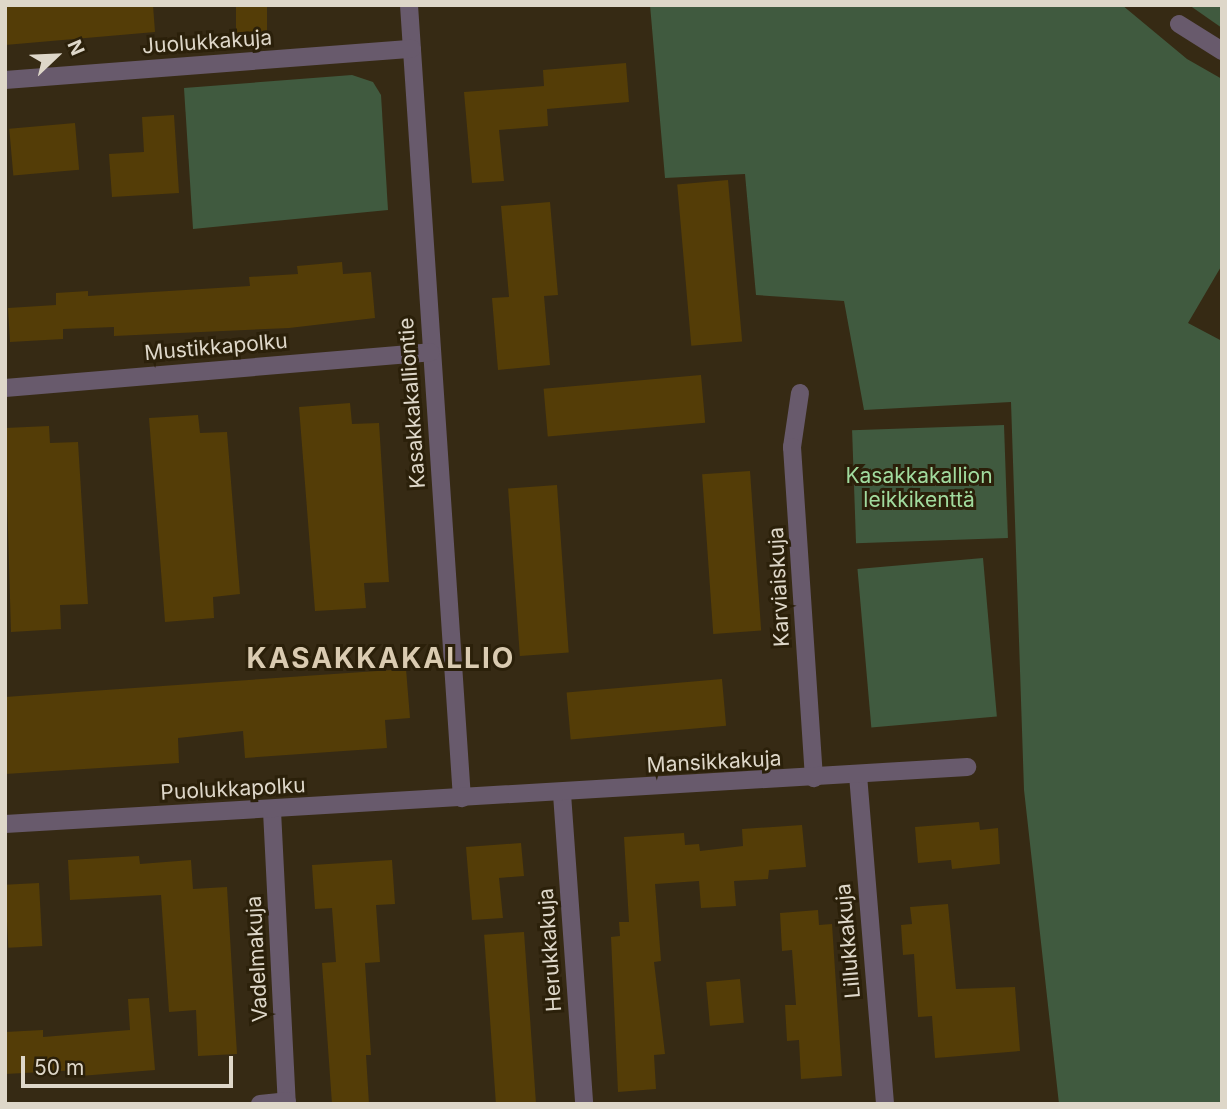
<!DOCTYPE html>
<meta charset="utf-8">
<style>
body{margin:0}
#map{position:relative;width:1227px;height:1109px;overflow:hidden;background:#362a14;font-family:Inter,sans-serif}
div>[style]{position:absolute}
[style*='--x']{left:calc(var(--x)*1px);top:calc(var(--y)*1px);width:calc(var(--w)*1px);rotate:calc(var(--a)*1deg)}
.green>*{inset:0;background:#405a3f;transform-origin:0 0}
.building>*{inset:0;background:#543d07;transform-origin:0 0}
.minor>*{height:18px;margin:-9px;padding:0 9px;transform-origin:9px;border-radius:9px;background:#685a6c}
span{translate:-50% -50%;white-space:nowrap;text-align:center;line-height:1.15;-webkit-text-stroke:6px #2b200a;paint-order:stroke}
.street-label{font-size:21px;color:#ded7c9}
.park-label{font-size:21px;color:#a1db9e}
.district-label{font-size:28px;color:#dacbb1;font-weight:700;letter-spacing:2px}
.frame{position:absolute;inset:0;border:7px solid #ded7c9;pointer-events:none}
.north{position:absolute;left:21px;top:21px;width:70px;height:70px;-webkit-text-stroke:5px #2b200a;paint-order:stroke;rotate:67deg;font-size:19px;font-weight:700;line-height:28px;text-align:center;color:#ded7c9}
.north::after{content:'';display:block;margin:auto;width:24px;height:32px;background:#ded7c9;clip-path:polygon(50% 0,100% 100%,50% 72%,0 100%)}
.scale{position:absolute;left:21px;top:1056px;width:212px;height:32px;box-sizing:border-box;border:4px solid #ded7c9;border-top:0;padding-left:9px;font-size:21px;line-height:24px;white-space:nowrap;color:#ded7c9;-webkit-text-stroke:5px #2b200a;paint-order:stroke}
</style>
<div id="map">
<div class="green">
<i style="clip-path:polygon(650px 5px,1122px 5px,1187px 59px,1222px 79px,1222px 265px,1188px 323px,1222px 341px,1222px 1104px,1059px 1104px,1024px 790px,1011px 402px,864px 410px,844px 301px,756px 295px,745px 174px,665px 178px)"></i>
<i style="clip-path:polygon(1189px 5px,1222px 5px,1222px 28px)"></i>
<i style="clip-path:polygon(352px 75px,373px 82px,381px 95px,388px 210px,193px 229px,184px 88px)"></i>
<i style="left:1004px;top:425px;width:113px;height:152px;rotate:88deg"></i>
<i style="left:983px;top:558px;width:159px;height:126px;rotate:85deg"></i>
</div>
<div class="building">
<i style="clip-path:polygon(5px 5px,153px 5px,155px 32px,5px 45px)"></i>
<i style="left:236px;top:5px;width:31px;height:33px"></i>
<i style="clip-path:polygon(626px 63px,629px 102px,547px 109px,548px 126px,499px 130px,504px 181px,472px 183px,464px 92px,544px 86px,543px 70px)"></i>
<i style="clip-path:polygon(174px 115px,179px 193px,112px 197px,109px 154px,144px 152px,142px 117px)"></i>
<i style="left:75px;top:123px;width:47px;height:66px;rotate:85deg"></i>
<i style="left:728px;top:180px;width:162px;height:51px;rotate:85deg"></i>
<i style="clip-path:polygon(550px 202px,558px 295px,544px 296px,550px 365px,498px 370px,492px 298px,509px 297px,501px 206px)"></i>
<i style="clip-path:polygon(342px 262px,343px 274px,371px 272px,375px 318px,289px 328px,114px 336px,114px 327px,63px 329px,63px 339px,10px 342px,8px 308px,56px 305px,56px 293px,88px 291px,88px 296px,250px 286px,249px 277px,298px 274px,297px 266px)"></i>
<i style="left:701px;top:375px;width:48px;height:158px;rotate:85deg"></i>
<i style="clip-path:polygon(350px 403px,352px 424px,379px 423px,389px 582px,364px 583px,366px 608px,315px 611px,299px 407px)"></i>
<i style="clip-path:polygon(198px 415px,200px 433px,227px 432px,240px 594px,213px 597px,214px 618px,165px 622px,149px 418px)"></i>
<i style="clip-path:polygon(49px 426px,50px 443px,78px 442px,88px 604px,60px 605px,61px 629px,11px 632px,5px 428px)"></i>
<i style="left:750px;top:471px;width:160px;height:48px;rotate:86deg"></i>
<i style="left:557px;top:485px;width:168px;height:49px;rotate:86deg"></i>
<i style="clip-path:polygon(406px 669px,410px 718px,385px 720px,387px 748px,245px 758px,243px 731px,178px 738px,179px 763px,5px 774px,5px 697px)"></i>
<i style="left:722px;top:679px;width:47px;height:156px;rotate:85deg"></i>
<i style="clip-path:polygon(979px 822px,980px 830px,998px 828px,1000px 864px,952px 869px,951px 860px,918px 863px,915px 827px)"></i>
<i style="clip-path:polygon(802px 825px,806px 867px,769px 870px,768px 879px,734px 881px,736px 906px,701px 908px,699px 881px,655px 884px,661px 961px,654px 962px,665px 1054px,654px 1055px,656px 1089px,618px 1092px,611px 937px,620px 936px,619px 922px,629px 922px,624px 837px,684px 833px,685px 845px,699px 844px,700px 851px,743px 846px,742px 829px)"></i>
<i style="clip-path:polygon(521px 843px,524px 876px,499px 878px,503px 918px,472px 920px,466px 847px)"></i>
<i style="clip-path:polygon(139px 856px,140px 864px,191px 860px,193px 889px,227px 887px,237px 1054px,198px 1056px,196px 1010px,169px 1012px,161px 895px,70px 900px,68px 860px)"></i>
<i style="clip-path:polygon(392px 860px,395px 904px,376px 905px,380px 962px,365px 963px,371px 1055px,366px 1055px,369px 1104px,332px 1104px,322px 963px,336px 962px,332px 908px,315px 909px,312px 865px)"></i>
<i style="left:39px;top:883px;width:63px;height:34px;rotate:87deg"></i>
<i style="clip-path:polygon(948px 904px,956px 989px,1015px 987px,1020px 1051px,935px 1058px,932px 1016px,918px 1017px,914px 954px,903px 955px,901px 925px,912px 924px,910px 907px)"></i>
<i style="clip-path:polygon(818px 910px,819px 925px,832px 924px,842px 1076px,801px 1079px,799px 1040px,787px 1041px,785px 1005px,796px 1005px,792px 950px,782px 951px,780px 913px)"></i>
<i style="left:524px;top:932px;width:172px;height:40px;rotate:86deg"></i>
<i style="left:740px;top:979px;width:44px;height:34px;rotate:85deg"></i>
<i style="clip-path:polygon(149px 998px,155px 1070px,80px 1076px,80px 1070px,5px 1074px,5px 1032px,43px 1030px,43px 1037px,130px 1030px,128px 999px)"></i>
</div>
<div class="minor">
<i style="--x:409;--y:5;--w:795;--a:86.18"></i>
<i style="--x:1179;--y:24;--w:51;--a:32.1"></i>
<i style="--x:5;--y:80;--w:408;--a:-4.4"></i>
<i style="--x:5;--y:388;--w:427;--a:-4.8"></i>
<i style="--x:800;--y:393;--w:55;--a:98.4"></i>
<i style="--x:792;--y:447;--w:332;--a:86.2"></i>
<i style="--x:858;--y:775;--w:330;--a:85.3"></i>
<i style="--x:562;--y:794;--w:311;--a:85.9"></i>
<i style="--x:272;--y:811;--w:293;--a:87.1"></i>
<i style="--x:5;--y:824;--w:964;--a:-3.39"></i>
<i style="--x:260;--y:1104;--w:27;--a:-6"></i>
</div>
<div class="street-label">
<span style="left:207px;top:42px;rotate:-4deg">Juolukkakuja</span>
<span style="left:216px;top:347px;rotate:-5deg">Mustikkapolku</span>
<span style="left:412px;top:403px;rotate:-94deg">Kasakkakalliontie</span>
<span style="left:779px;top:587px;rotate:-93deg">Karviaiskuja</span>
<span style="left:714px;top:762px;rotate:-3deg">Mansikkakuja</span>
<span style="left:233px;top:789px;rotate:-3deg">Puolukkapolku</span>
<span style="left:848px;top:941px;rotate:-95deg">Lillukkakuja</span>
<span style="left:550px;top:950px;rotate:-94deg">Herukkakuja</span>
<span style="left:257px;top:959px;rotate:-93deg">Vadelmakuja</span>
</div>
<div class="park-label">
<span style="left:919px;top:488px">Kasakkakallion<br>leikkikenttä</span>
</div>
<div class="district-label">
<span style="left:381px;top:658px">KASAKKAKALLIO</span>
</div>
<div class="frame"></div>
<div class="north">N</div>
<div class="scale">50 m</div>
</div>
